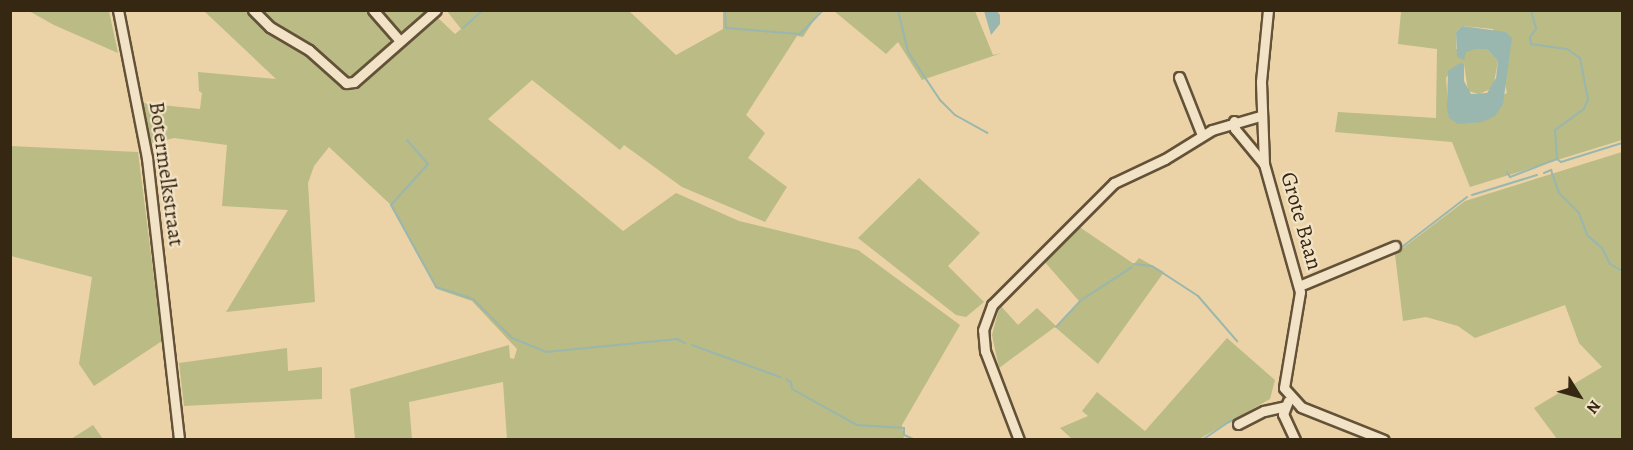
<!DOCTYPE html>
<style>
body{margin:0}
#map{position:relative;width:1633px;height:450px;overflow:hidden;background:#ebd3a7;font-family:Alegreya,serif}
div>[style]{position:absolute}
[style*='--x']{left:calc(var(--x)*1px);top:calc(var(--y)*1px);width:calc(var(--w)*1px);rotate:calc(var(--a)*1deg)}
.green>*{inset:0;background:#babb85}
.water>*{inset:0;background:#99b7ae}
.stream>*{height:2px;margin:-1px;padding:0 1px;transform-origin:1px;border-radius:1px;background:#99b7ae}
.roads{filter:drop-shadow(2px 0 #635238) drop-shadow(-2px 0 #635238) drop-shadow(0 2px #635238) drop-shadow(0 -2px #635238)}
.minor>*{height:9px;margin:-4.5px;padding:0 4.5px;transform-origin:4.5px;border-radius:4.5px;background:#f2e2c6}
span{translate:-50% -50%;white-space:nowrap;text-align:center;line-height:1.15;-webkit-text-stroke:4.5px #f2e2c6;paint-order:stroke}
.street-label{font-size:22px;color:#362713}
.frame{position:absolute;inset:0;border:12px solid #362713;pointer-events:none}
.north{position:absolute;left:1549px;top:366px;width:60px;height:60px;-webkit-text-stroke:4px #f2e2c6;paint-order:stroke;rotate:127deg;font-size:16px;font-weight:700;line-height:24px;text-align:center;color:#362713}
.north::after{content:'';display:block;margin:auto;width:21px;height:27px;background:#362713;clip-path:polygon(50% 0,100% 100%,50% 72%,0 100%)}
</style>
<div id="map">
<div class="green">
<i style="clip-path:polygon(29px 11px,109px 11px,118px 53px,54px 25px)"></i>
<i style="clip-path:polygon(204px 11px,248px 11px,267px 30px,322px 64px,337px 82px,350px 87px,437px 17px,455px 34px,461px 29px,447px 11px,629px 11px,676px 55px,723px 29px,723px 11px,820px 11px,803px 37px,797px 36px,746px 115px,765px 133px,748px 158px,787px 187px,765px 222px,682px 187px,624px 145px,620px 150px,532px 80px,488px 119px,623px 231px,676px 193px,739px 221px,858px 250px,960px 325px,902px 425px,904px 439px,507px 439px,503px 382px,409px 402px,412px 439px,355px 439px,350px 389px,509px 345px,510px 358px,514px 359px,517px 349px,472px 301px,437px 289px,391px 205px,329px 147px,314px 166px,308px 183px,315px 302px,226px 312px,288px 210px,222px 206px,227px 145px,174px 138px,149px 144px,142px 103px,200px 109px,202px 93px,199px 91px,198px 72px,276px 79px)"></i>
<i style="clip-path:polygon(257px 11px,367px 11px,389px 35px,390px 46px,353px 78px,344px 77px)"></i>
<i style="clip-path:polygon(379px 11px,430px 11px,407px 31px,397px 32px)"></i>
<i style="clip-path:polygon(834px 11px,975px 11px,993px 55px,1002px 53px,922px 80px,898px 42px,886px 54px)"></i>
<i style="clip-path:polygon(evenodd,1397px 11px,1622px 11px,1622px 140px,1470px 187px,1452px 142px,1335px 132px,1338px 112px,1436px 118px,1437px 49px,1398px 44px,1401px 12px,1397px 11px,1462px 26px,1493px 29px,1507px 93px,1449px 118px,1446px 78px,1453px 68px,1464px 64px,1468px 91px,1479px 94px,1493px 88px,1498px 61px,1487px 49px,1456px 49px,1456px 32px,1462px 26px)"></i>
<i style="clip-path:polygon(10px 146px,138px 152px,162px 341px,94px 386px,79px 364px,92px 277px,11px 256px)"></i>
<i style="clip-path:polygon(1622px 152px,1622px 439px,1557px 439px,1534px 408px,1602px 367px,1579px 343px,1565px 305px,1475px 338px,1458px 326px,1426px 317px,1403px 321px,1395px 254px,1465px 201px)"></i>
<i style="clip-path:polygon(919px 178px,980px 233px,948px 266px,984px 302px,966px 317px,956px 315px,858px 238px)"></i>
<i style="clip-path:polygon(1078px 226px,1134px 264px,1139px 258px,1164px 272px,1098px 364px,1055px 327px,999px 368px,992px 335px,1000px 305px,1018px 325px,1037px 308px,1056px 326px,1079px 301px,1043px 260px)"></i>
<i style="clip-path:polygon(1227px 338px,1275px 380px,1270px 399px,1199px 439px,1072px 439px,1060px 428px,1088px 416px,1082px 411px,1097px 392px,1145px 431px)"></i>
<i style="clip-path:polygon(287px 348px,288px 371px,322px 367px,322px 399px,184px 406px,179px 363px)"></i>
<i style="clip-path:polygon(93px 425px,103px 439px,71px 439px)"></i>
</div>
<div class="water">
<i style="clip-path:polygon(984px 11px,997px 11px,1000px 15px,1000px 24px,991px 35px)"></i>
<i style="clip-path:polygon(1462px 26px,1506px 32px,1512px 38px,1503px 104px,1495px 116px,1482px 122px,1458px 124px,1449px 118px,1447px 108px,1448px 71px,1460px 63px,1464px 64px,1464px 81px,1471px 94px,1487px 93px,1496px 78px,1498px 61px,1487px 49px,1475px 49px,1466px 52px,1464px 60px,1457px 57px,1456px 32px)"></i>
</div>
<div class="stream">
<i style="--x:725;--y:10;--w:18;--a:87"></i>
<i style="--x:726;--y:28;--w:74;--a:4.6"></i>
<i style="--x:800;--y:34;--w:33;--a:-46"></i>
<i style="--x:898;--y:10;--w:43;--a:76.6"></i>
<i style="--x:908;--y:52;--w:58;--a:56.3"></i>
<i style="--x:940;--y:100;--w:21;--a:45"></i>
<i style="--x:955;--y:115;--w:37;--a:29"></i>
<i style="--x:1531;--y:10;--w:20;--a:75"></i>
<i style="--x:1536;--y:29;--w:10;--a:127"></i>
<i style="--x:1530;--y:37;--w:7;--a:82"></i>
<i style="--x:1531;--y:44;--w:36;--a:8"></i>
<i style="--x:1567;--y:49;--w:16;--a:35"></i>
<i style="--x:1580;--y:58;--w:42;--a:79"></i>
<i style="--x:1588;--y:99;--w:11;--a:112"></i>
<i style="--x:1584;--y:109;--w:36;--a:144"></i>
<i style="--x:1555;--y:130;--w:29;--a:86"></i>
<i style="--x:463;--y:28;--w:27;--a:-42"></i>
<i style="--x:407;--y:140;--w:32;--a:49"></i>
<i style="--x:428;--y:164;--w:55;--a:132.1"></i>
<i style="--x:391;--y:205;--w:94;--a:61.2"></i>
<i style="--x:436;--y:287;--w:39;--a:18"></i>
<i style="--x:473;--y:299;--w:55;--a:45"></i>
<i style="--x:512;--y:338;--w:37;--a:22"></i>
<i style="--x:546;--y:352;--w:132;--a:-5.7"></i>
<i style="--x:677;--y:339;--w:9;--a:27"></i>
<i style="--x:1507;--y:172;--w:6;--a:59"></i>
<i style="--x:1510;--y:177;--w:50;--a:-21"></i>
<i style="--x:1557;--y:159;--w:5;--a:37"></i>
<i style="--x:1561;--y:162;--w:64;--a:-17.3"></i>
<i style="--x:1544;--y:173;--w:8;--a:-23"></i>
<i style="--x:1551;--y:170;--w:24;--a:71"></i>
<i style="--x:1559;--y:193;--w:28;--a:45"></i>
<i style="--x:1579;--y:213;--w:23;--a:70"></i>
<i style="--x:1587;--y:235;--w:20;--a:41"></i>
<i style="--x:1602;--y:248;--w:18;--a:63"></i>
<i style="--x:1610;--y:264;--w:14;--a:30"></i>
<i style="--x:1472;--y:195;--w:68;--a:-17.1"></i>
<i style="--x:1402;--y:247;--w:82;--a:-37.6"></i>
<i style="--x:1134;--y:264;--w:18;--a:6"></i>
<i style="--x:1152;--y:266;--w:55;--a:33.1"></i>
<i style="--x:1198;--y:296;--w:60;--a:49.1"></i>
<i style="--x:1325;--y:280;--w:8;--a:-23"></i>
<i style="--x:1309;--y:287;--w:9;--a:-27"></i>
<i style="--x:1056;--y:327;--w:35;--a:-47"></i>
<i style="--x:1080;--y:301;--w:62;--a:-33.2"></i>
<i style="--x:692;--y:345;--w:94;--a:20"></i>
<i style="--x:786;--y:379;--w:6;--a:31"></i>
<i style="--x:791;--y:382;--w:7;--a:82"></i>
<i style="--x:792;--y:389;--w:74;--a:29"></i>
<i style="--x:857;--y:425;--w:47;--a:3.7"></i>
<i style="--x:904;--y:428;--w:7;--a:90"></i>
<i style="--x:904;--y:435;--w:13;--a:23"></i>
<i style="--x:1202;--y:440;--w:30;--a:-34"></i>
<i style="--x:1227;--y:423;--w:45;--a:-24.9"></i>
</div>
<div class="roads">
<div class="minor">
<i style="--x:118;--y:10;--w:151;--a:78.9"></i>
<i style="--x:147;--y:158;--w:284;--a:83.5"></i>
<i style="--x:253;--y:10;--w:24;--a:45"></i>
<i style="--x:270;--y:27;--w:45;--a:30.5"></i>
<i style="--x:309;--y:50;--w:50;--a:41.7"></i>
<i style="--x:346;--y:83;--w:8;--a:-7"></i>
<i style="--x:354;--y:82;--w:109;--a:-41.3"></i>
<i style="--x:373;--y:10;--w:41;--a:48.9"></i>
<i style="--x:1268;--y:10;--w:72;--a:95.6"></i>
<i style="--x:1261;--y:82;--w:82;--a:87.9"></i>
<i style="--x:1264;--y:164;--w:133;--a:74.3"></i>
<i style="--x:1300;--y:292;--w:97;--a:99.5"></i>
<i style="--x:1284;--y:388;--w:25;--a:48"></i>
<i style="--x:1301;--y:407;--w:89;--a:21.7"></i>
<i style="--x:1179;--y:77;--w:62;--a:68.4"></i>
<i style="--x:1234;--y:121;--w:8;--a:83"></i>
<i style="--x:1235;--y:129;--w:45;--a:50.4"></i>
<i style="--x:1299;--y:286;--w:104;--a:-22.6"></i>
<i style="--x:1288;--y:401;--w:14;--a:111"></i>
<i style="--x:1283;--y:414;--w:29;--a:65"></i>
<i style="--x:1238;--y:424;--w:29;--a:-27"></i>
<i style="--x:1264;--y:411;--w:22;--a:-13"></i>
<i style="--x:1019;--y:440;--w:95;--a:-110.9"></i>
<i style="--x:985;--y:351;--w:21;--a:-95"></i>
<i style="--x:983;--y:330;--w:27;--a:-70"></i>
<i style="--x:992;--y:305;--w:173;--a:-45"></i>
<i style="--x:1114;--y:183;--w:56;--a:-25.2"></i>
<i style="--x:1165;--y:159;--w:55;--a:-31.7"></i>
<i style="--x:1212;--y:130;--w:50;--a:-16.3"></i>
</div>
</div>
<div class="street-label">
<span style="left:166px;top:174px;rotate:82deg">Botermelkstraat</span>
<span style="left:1301px;top:221px;rotate:74deg">Grote Baan</span>
</div>
<div class="frame"></div>
<div class="north">N</div>
</div>
